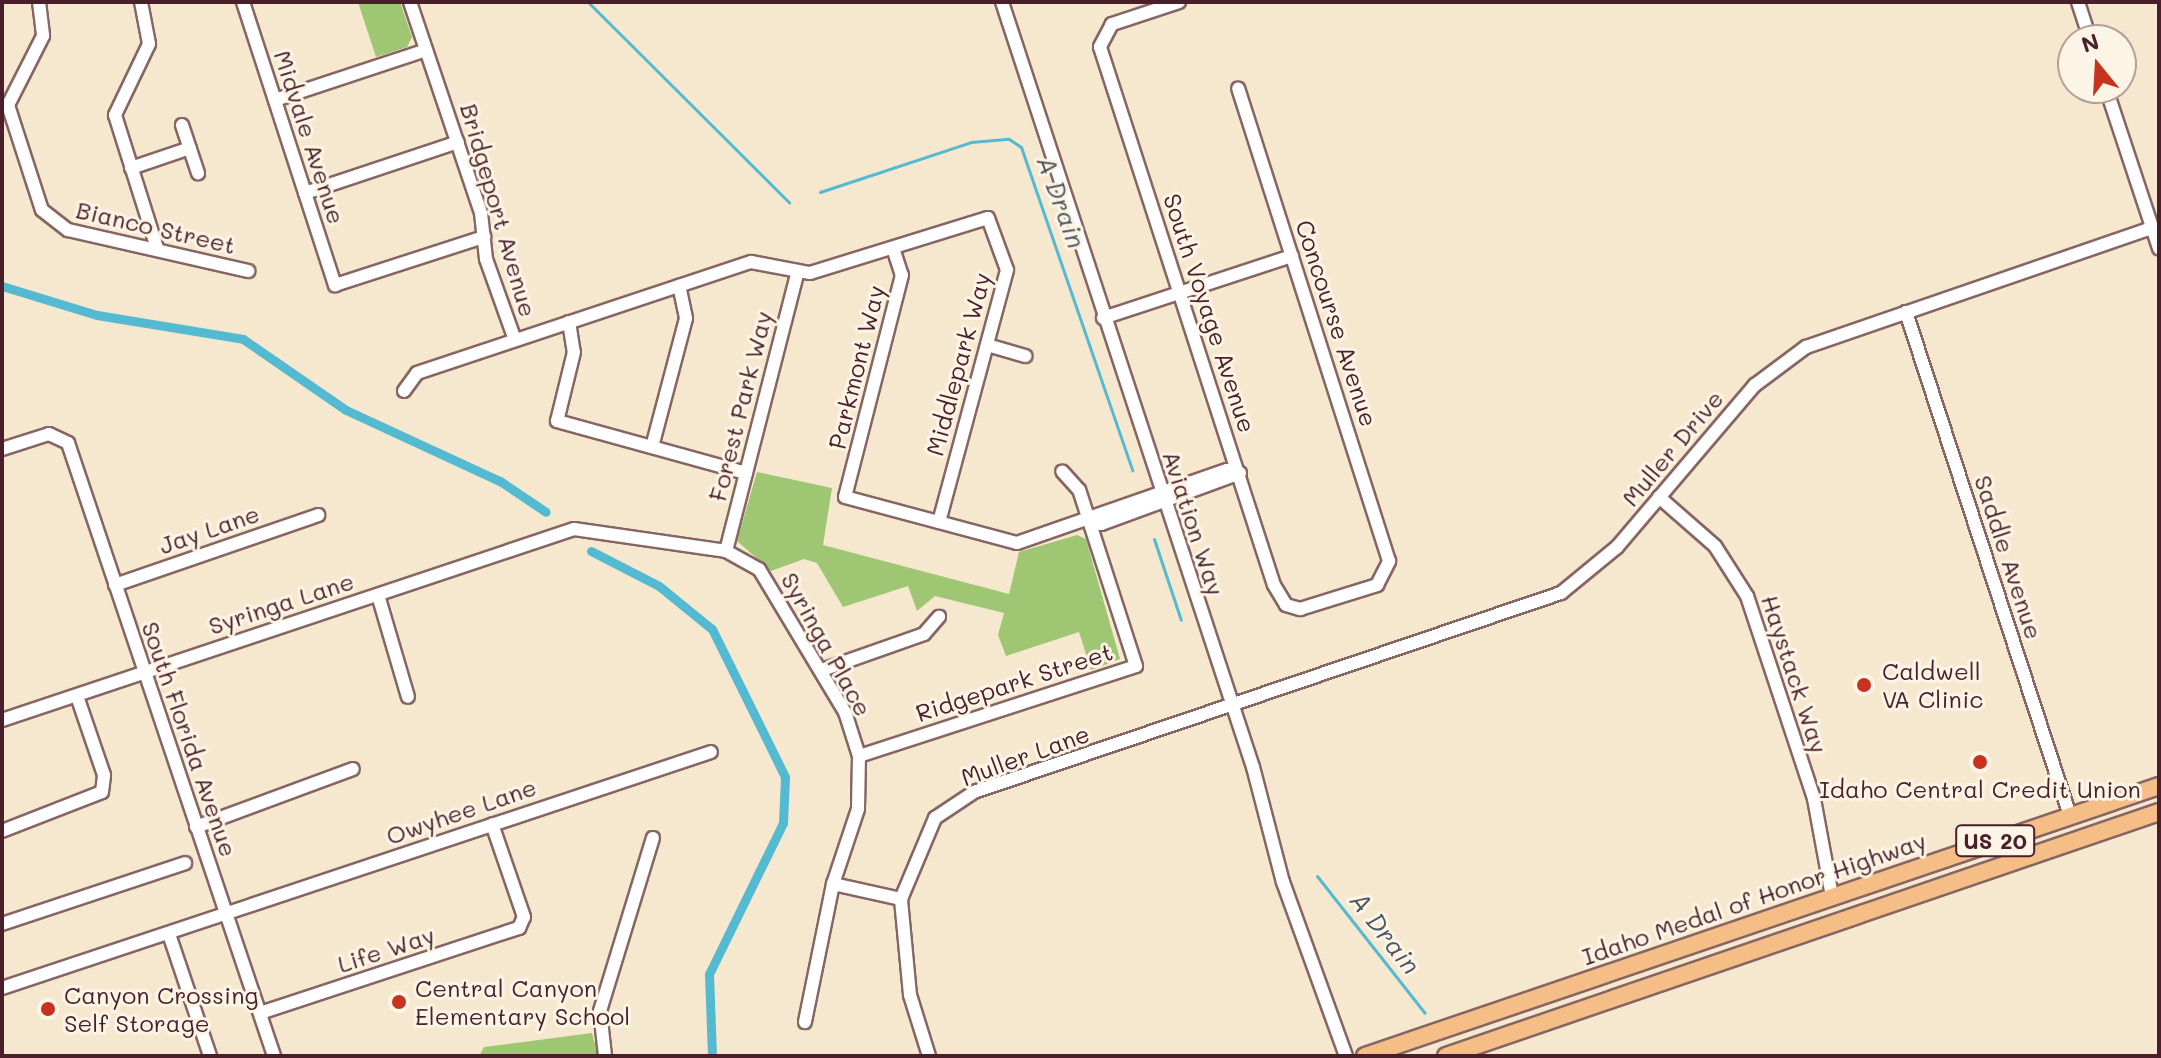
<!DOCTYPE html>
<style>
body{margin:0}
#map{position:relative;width:2161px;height:1058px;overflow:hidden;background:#f6e8cf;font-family:Mali,sans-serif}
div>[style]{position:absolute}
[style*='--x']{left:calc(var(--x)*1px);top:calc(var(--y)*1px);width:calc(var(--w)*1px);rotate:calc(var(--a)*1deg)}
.green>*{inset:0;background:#9fc672}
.stream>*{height:3px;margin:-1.5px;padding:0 1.5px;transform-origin:1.5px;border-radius:1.5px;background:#53bad1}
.canal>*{height:9px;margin:-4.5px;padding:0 4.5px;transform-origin:4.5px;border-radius:4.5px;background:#53bad1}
.roads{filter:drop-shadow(2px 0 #866564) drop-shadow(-2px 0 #866564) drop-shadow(0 2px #866564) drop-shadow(0 -2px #866564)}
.minor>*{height:12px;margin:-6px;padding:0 6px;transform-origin:6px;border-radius:6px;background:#fff}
.major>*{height:16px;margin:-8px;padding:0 8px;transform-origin:8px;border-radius:8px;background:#f6be87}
.dots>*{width:22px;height:22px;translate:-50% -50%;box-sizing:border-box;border:4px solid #fcf5e5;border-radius:50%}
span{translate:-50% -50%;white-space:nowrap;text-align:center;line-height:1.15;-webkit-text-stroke:6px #fcf5e5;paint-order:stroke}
.shield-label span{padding:2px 6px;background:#fcf5e5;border:2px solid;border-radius:6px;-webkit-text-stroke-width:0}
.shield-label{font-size:22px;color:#4a1f2b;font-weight:700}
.street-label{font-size:24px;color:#4a1f2b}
.poi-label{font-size:24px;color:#4a1f2b}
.left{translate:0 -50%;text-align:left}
.water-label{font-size:26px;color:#4d5565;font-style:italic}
.frame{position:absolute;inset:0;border:4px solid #4a1f2b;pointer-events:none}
.north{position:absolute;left:2057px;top:24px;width:80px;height:80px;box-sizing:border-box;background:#fcf5e5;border:2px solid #b59f9b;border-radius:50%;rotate:342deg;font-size:22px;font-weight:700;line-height:32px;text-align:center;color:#4a1f2b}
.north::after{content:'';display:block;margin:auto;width:28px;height:36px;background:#c8321e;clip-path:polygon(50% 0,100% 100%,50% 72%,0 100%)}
</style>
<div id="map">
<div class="green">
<i style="clip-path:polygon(358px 2px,400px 2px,412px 37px,407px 47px,376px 57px)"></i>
<i style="clip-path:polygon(757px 472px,832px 488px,823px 545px,1009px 594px,1019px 552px,1077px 535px,1086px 539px,1120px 659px,1091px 670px,1079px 632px,1006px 656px,998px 635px,1004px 613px,935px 596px,917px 611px,908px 586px,843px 607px,817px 563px,804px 559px,771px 571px,737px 541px)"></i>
<i style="clip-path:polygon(592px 1033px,598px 1056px,479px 1056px,484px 1047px)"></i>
</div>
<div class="stream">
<i style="--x:588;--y:2;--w:284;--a:44.9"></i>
<i style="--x:820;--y:192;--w:159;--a:-18.3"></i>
<i style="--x:971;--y:142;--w:38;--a:-5"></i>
<i style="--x:1009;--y:139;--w:14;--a:34"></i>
<i style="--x:1021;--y:147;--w:342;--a:71"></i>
<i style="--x:1154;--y:539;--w:85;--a:71.6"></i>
<i style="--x:1317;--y:876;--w:174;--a:51.8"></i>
</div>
<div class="canal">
<i style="--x:2;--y:286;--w:99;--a:17"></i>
<i style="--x:97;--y:315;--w:148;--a:9.3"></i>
<i style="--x:243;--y:339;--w:125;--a:34.6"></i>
<i style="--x:346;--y:410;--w:170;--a:24.8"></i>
<i style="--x:500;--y:481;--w:55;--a:34"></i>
<i style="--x:591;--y:551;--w:76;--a:27.2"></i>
<i style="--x:659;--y:586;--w:68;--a:39.1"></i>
<i style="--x:712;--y:629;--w:165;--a:63.7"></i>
<i style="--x:785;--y:777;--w:46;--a:92.5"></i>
<i style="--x:783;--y:823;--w:168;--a:116.1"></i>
<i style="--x:709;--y:974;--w:82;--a:87.9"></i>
</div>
<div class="roads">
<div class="minor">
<i style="--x:39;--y:2;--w:34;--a:83"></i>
<i style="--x:43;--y:36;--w:77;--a:116.9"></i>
<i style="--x:8;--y:105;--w:110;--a:72.1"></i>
<i style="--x:42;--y:210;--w:33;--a:38"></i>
<i style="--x:68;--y:230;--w:185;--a:12.8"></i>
<i style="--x:141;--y:2;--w:43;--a:79.2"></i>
<i style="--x:149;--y:44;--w:79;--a:115.6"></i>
<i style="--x:115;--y:115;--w:139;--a:72.5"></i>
<i style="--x:243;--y:2;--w:298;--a:72"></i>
<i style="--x:335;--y:285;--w:157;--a:-17.9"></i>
<i style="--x:410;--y:2;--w:223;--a:71.4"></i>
<i style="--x:481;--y:213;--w:46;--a:83.8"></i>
<i style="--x:486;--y:259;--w:86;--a:70.3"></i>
<i style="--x:1002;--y:2;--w:805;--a:71.84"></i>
<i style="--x:1253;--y:767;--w:119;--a:75.4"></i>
<i style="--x:1283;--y:882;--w:185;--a:70.1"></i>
<i style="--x:1179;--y:2;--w:71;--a:161.8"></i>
<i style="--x:1112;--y:24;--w:26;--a:118"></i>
<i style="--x:1100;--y:47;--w:565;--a:72.08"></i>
<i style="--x:1274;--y:585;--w:23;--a:59"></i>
<i style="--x:1286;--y:605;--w:15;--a:16"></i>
<i style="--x:1300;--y:609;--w:81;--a:-17.3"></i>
<i style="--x:1377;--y:585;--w:27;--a:-63"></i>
<i style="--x:1389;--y:561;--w:496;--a:-107.7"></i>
<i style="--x:2078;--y:2;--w:40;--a:72"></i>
<i style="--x:2106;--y:88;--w:169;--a:71.7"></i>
<i style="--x:275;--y:100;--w:159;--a:-18.3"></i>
<i style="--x:182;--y:125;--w:51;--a:71.6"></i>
<i style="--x:131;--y:168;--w:62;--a:-18.7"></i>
<i style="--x:305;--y:193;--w:161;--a:-18.4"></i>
<i style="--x:893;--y:248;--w:28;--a:72"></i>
<i style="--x:902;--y:275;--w:229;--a:104.4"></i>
<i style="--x:845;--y:497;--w:178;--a:15"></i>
<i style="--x:1017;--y:543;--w:222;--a:-19.2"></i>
<i style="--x:1227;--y:470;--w:13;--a:13"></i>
<i style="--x:1906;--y:312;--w:530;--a:71.98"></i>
<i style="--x:1103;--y:318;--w:199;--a:-18.2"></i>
<i style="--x:569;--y:322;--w:30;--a:81"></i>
<i style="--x:574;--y:352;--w:71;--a:103.8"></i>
<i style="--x:557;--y:421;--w:196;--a:15.4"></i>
<i style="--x:987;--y:345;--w:40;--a:16"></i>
<i style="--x:404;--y:391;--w:22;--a:-54"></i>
<i style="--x:417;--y:373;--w:352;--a:-18.4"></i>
<i style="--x:751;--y:262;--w:60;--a:10.6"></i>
<i style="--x:810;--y:273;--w:186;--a:-17.2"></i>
<i style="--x:988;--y:218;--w:55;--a:69.9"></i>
<i style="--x:1007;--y:270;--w:261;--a:105.1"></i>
<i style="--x:652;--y:447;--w:133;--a:-75.2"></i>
<i style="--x:686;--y:318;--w:33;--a:-102"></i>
<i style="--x:2;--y:449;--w:49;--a:-17.7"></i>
<i style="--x:49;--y:434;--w:21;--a:25"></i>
<i style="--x:68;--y:443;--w:647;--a:71.42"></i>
<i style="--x:1659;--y:497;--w:74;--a:41.2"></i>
<i style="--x:1715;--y:546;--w:59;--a:57.4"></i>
<i style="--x:1747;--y:596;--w:214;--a:71.7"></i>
<i style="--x:1814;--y:799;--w:99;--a:79.5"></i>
<i style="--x:1090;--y:520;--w:12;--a:20"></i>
<i style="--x:1101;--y:524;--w:148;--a:-20.1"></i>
<i style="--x:726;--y:551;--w:289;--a:-75.6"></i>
<i style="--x:115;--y:585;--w:215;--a:-19"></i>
<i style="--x:378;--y:595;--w:106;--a:73.6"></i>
<i style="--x:822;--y:670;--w:108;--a:-19.4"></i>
<i style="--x:924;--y:634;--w:23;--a:-49"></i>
<i style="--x:2;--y:720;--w:603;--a:-18.46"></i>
<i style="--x:574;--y:529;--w:154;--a:8.2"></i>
<i style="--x:726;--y:551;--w:38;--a:29"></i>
<i style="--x:759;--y:569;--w:167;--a:59"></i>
<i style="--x:845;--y:712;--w:46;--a:72.3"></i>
<i style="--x:859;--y:756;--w:53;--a:91.1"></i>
<i style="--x:858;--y:809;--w:79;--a:108.4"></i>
<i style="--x:833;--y:884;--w:141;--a:101.5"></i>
<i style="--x:859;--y:756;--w:291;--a:-18"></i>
<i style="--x:1136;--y:666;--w:185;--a:-107.9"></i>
<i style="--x:1079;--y:490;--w:25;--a:-132"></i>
<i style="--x:196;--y:827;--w:167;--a:-20.3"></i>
<i style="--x:2;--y:831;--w:107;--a:-21.3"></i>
<i style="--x:102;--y:792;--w:17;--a:-83"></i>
<i style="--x:104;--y:775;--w:83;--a:-108.9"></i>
<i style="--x:833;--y:884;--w:70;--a:12.4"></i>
<i style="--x:2;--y:924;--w:193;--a:-18.4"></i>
<i style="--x:169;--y:934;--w:129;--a:71.4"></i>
<i style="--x:2;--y:988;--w:747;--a:-18.41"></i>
<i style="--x:260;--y:1013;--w:273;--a:-18.2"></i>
<i style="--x:519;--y:928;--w:12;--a:-66"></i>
<i style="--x:524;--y:917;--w:98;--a:-109"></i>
<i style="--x:605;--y:1056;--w:45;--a:-96.3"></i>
<i style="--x:600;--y:1011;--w:181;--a:-73"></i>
<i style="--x:929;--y:1056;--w:64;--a:-107.3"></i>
<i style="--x:910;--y:995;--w:96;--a:-95.4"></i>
<i style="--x:901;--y:899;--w:88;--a:-67.2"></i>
<i style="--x:935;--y:818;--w:47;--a:-33.7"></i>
<i style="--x:974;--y:792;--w:620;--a:-18.73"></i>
<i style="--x:1561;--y:593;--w:72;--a:-39.4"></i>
<i style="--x:1617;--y:547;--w:213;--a:-49.6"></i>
<i style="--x:1755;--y:385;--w:64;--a:-36.7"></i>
<i style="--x:1806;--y:347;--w:366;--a:-19"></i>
</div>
<div class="major">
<i style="--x:1365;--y:1056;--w:839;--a:-18.78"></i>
<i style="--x:1446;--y:1056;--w:754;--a:-18.89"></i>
</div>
</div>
<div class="dots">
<i style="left:1864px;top:685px;background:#c8321e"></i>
<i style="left:1980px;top:762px;background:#c8321e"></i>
<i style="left:399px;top:1002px;background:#c8321e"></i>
<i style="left:48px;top:1009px;background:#c8321e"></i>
</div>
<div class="shield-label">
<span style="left:1995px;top:841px">US 20</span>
</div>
<div class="street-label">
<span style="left:310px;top:137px;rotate:72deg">Midvale Avenue</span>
<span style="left:499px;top:210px;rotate:74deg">Bridgeport Avenue</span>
<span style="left:156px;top:227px;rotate:13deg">Bianco Street</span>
<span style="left:1210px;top:313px;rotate:72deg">South Voyage Avenue</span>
<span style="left:1337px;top:323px;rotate:72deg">Concourse Avenue</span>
<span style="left:958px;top:364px;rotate:-75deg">Middlepark Way</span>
<span style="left:856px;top:367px;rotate:-76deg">Parkmont Way</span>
<span style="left:740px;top:406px;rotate:-76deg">Forest Park Way</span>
<span style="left:1672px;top:448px;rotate:-50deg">Muller Drive</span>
<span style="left:1194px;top:523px;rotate:72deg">Aviation Way</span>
<span style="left:209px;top:529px;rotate:-19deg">Jay Lane</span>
<span style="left:2009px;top:557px;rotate:72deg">Saddle Avenue</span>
<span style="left:281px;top:603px;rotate:-18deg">Syringa Lane</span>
<span style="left:827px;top:644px;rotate:61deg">Syringa Place</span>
<span style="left:1795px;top:674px;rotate:72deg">Haystack Way</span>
<span style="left:1014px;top:682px;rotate:-18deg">Ridgepark Street</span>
<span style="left:190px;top:739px;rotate:71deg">South Florida Avenue</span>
<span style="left:1025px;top:755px;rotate:-20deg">Muller Lane</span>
<span style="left:461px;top:811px;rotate:-19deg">Owyhee Lane</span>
<span style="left:1754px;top:898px;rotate:-19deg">Idaho Medal of Honor Highway</span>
<span style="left:386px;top:949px;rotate:-18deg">Life Way</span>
</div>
<div class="poi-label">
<span class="left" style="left:1882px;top:685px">Caldwell<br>VA Clinic</span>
<span style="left:1980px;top:789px">Idaho Central Credit Union</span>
<span class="left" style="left:415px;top:1002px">Central Canyon<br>Elementary School</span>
<span class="left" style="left:64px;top:1009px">Canyon Crossing<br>Self Storage</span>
</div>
<div class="water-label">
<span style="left:1061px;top:202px;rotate:70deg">A Drain</span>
<span style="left:1385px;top:933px;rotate:52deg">A Drain</span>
</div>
<div class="frame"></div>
<div class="north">N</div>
</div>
